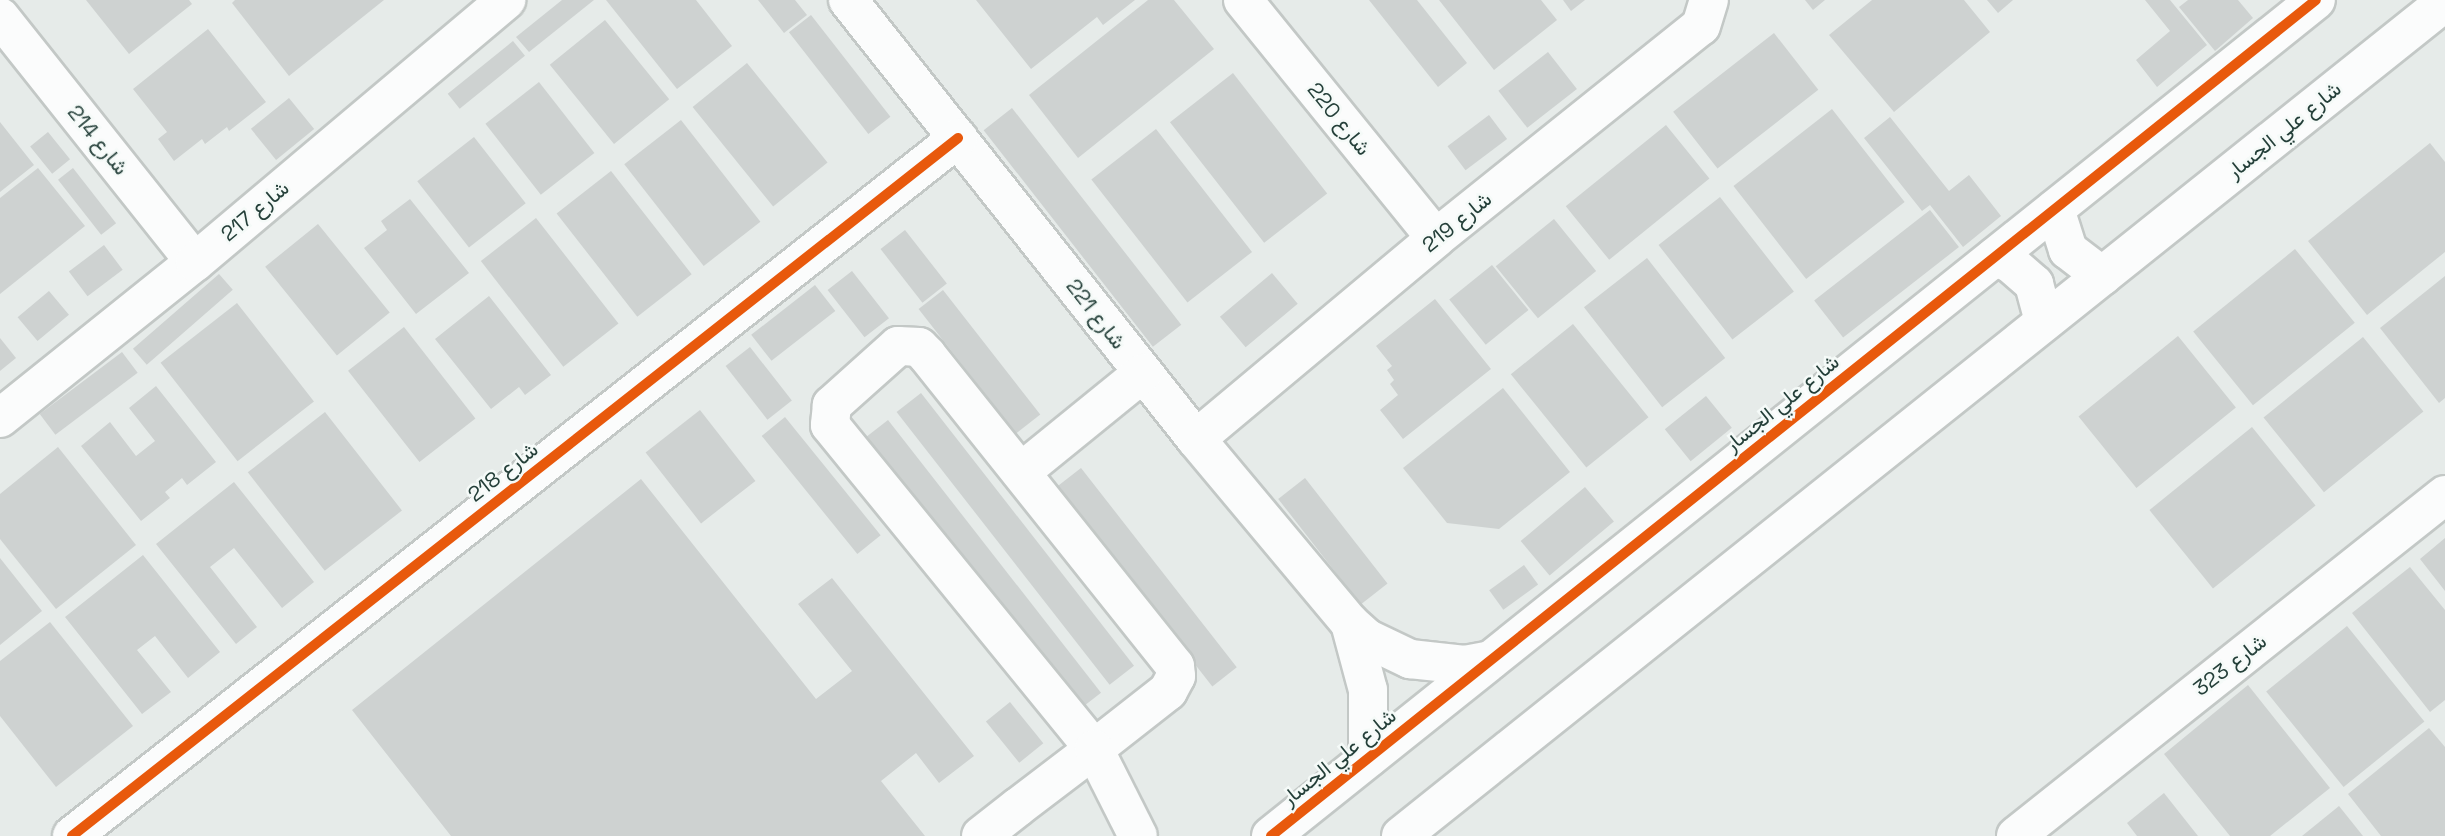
<!DOCTYPE html>
<meta charset="utf-8">
<style>
body{margin:0}
#map{position:relative;width:2445px;height:836px;overflow:hidden;background:#e6ebe9;font-family:"Space Grotesk",Vazirmatn,sans-serif}
div>[style]{position:absolute}
[style*='--x']{left:calc(var(--x)*1px);top:calc(var(--y)*1px);width:calc(var(--w)*1px);rotate:calc(var(--a)*1deg)}
.building>*{inset:0;background:#ced2d1;transform-origin:0 0}
.roads{filter:drop-shadow(2px 0 #c3c8c6) drop-shadow(-2px 0 #c3c8c6) drop-shadow(0 2px #c3c8c6) drop-shadow(0 -2px #c3c8c6)}
.minor>*{height:38px;margin:-19px;padding:0 19px;transform-origin:19px;border-radius:19px;background:#fbfcfc}
.cycleway>*{height:10px;margin:-5px;padding:0 5px;transform-origin:5px;border-radius:5px;background:#e8590c}
span{translate:-50% -50%;white-space:nowrap;text-align:center;line-height:1.15;-webkit-text-stroke:5px #f5faf8;paint-order:stroke}
.street-label{font-size:21px;color:#243f39}
</style>
<div id="map">
<div class="building">
<i style="clip-path:polygon(86px 0,189px 0,192px 4px,129px 54px)"></i>
<i style="clip-path:polygon(235px 0,384px 0,289px 76px,232px 3px)"></i>
<i style="clip-path:polygon(562px 0,594px 0,529px 52px,516px 37px)"></i>
<i style="clip-path:polygon(606px 0,696px 0,732px 46px,677px 89px)"></i>
<i style="clip-path:polygon(758px 0,795px 0,807px 15px,784px 33px)"></i>
<i style="clip-path:polygon(976px 0,1135px 0,1103px 25px,1097px 17px,1031px 69px)"></i>
<i style="clip-path:polygon(1148px 0,1174px 0,1214px 49px,1078px 158px,1029px 95px)"></i>
<i style="clip-path:polygon(1369px 0,1417px 0,1467px 63px,1438px 87px)"></i>
<i style="clip-path:polygon(1439px 0,1541px 0,1557px 20px,1494px 70px)"></i>
<i style="clip-path:polygon(1563px 0,1585px 0,1571px 11px)"></i>
<i style="clip-path:polygon(1805px 0,1825px 0,1813px 10px)"></i>
<i style="clip-path:polygon(1872px 0,1964px 0,1990px 32px,1894px 112px,1829px 35px)"></i>
<i style="clip-path:polygon(1987px 0,2013px 0,1998px 13px)"></i>
<i style="clip-path:polygon(2145px 0,2170px 0,2207px 45px,2157px 87px,2136px 60px,2170px 31px)"></i>
<i style="clip-path:polygon(2188px 0,2238px 0,2253px 18px,2215px 51px,2179px 7px)"></i>
<i style="left:811px;top:15px;width:129px;height:28px;rotate:52deg"></i>
<i style="left:605px;top:20px;width:102px;height:71px;rotate:51deg"></i>
<i style="clip-path:polygon(208px 29px,266px 102px,229px 131px,227px 127px,205px 144px,202px 139px,174px 161px,158px 139px,167px 132px,133px 89px)"></i>
<i style="left:1774px;top:33px;width:72px;height:128px;rotate:52deg"></i>
<i style="left:513px;top:41px;width:19px;height:84px;rotate:51deg"></i>
<i style="left:1548px;top:52px;width:47px;height:63px;rotate:52deg"></i>
<i style="left:747px;top:63px;width:128px;height:70px;rotate:51deg"></i>
<i style="left:1233px;top:73px;width:153px;height:80px;rotate:52deg"></i>
<i style="left:539px;top:82px;width:90px;height:68px;rotate:52deg"></i>
<i style="left:289px;top:98px;width:40px;height:49px;rotate:51deg"></i>
<i style="left:1012px;top:108px;width:275px;height:36px;rotate:52deg"></i>
<i style="left:1832px;top:109px;width:118px;height:125px;rotate:52deg"></i>
<i style="left:1489px;top:115px;width:30px;height:52px;rotate:53deg"></i>
<i style="clip-path:polygon(1890px 117px,1949px 191px,1969px 175px,2001px 216px,1963px 247px,1930px 205px,1922px 211px,1864px 138px)"></i>
<i style="left:681px;top:120px;width:129px;height:72px;rotate:52deg"></i>
<i style="clip-path:polygon(0 122px,34px 165px,0 192px)"></i>
<i style="left:1666px;top:125px;width:69px;height:129px;rotate:51deg"></i>
<i style="left:1156px;top:129px;width:156px;height:82px;rotate:52deg"></i>
<i style="left:48px;top:132px;width:35px;height:23px;rotate:51deg"></i>
<i style="left:474px;top:137px;width:84px;height:72px;rotate:52deg"></i>
<i style="clip-path:polygon(2430px 143px,2445px 162px,2445px 252px,2367px 315px,2308px 241px)"></i>
<i style="clip-path:polygon(38px 168px,85px 226px,0 294px,0 198px)"></i>
<i style="left:73px;top:168px;width:70px;height:19px;rotate:52deg"></i>
<i style="left:611px;top:171px;width:131px;height:69px;rotate:52deg"></i>
<i style="left:1720px;top:197px;width:120px;height:78px;rotate:52deg"></i>
<i style="clip-path:polygon(410px 199px,469px 273px,416px 314px,364px 248px,387px 230px,381px 221px)"></i>
<i style="left:1930px;top:210px;width:47px;height:147px;rotate:52deg"></i>
<i style="left:536px;top:218px;width:134px;height:70px;rotate:52deg"></i>
<i style="left:1554px;top:219px;width:67px;height:75px;rotate:51deg"></i>
<i style="left:318px;top:224px;width:114px;height:68px;rotate:51deg"></i>
<i style="left:905px;top:230px;width:68px;height:31px;rotate:52deg"></i>
<i style="left:104px;top:245px;width:31px;height:44px;rotate:53deg"></i>
<i style="left:2295px;top:249px;width:95px;height:131px;rotate:51deg"></i>
<i style="left:1647px;top:258px;width:127px;height:80px;rotate:52deg"></i>
<i style="left:1492px;top:265px;width:58px;height:55px;rotate:51deg"></i>
<i style="left:852px;top:271px;width:60px;height:31px;rotate:52deg"></i>
<i style="left:1272px;top:273px;width:40px;height:68px;rotate:50deg"></i>
<i style="left:219px;top:274px;width:21px;height:114px;rotate:49deg"></i>
<i style="clip-path:polygon(2445px 276px,2445px 398px,2439px 403px,2380px 328px)"></i>
<i style="left:815px;top:285px;width:33px;height:81px;rotate:52deg"></i>
<i style="left:943px;top:290px;width:158px;height:31px;rotate:52deg"></i>
<i style="left:49px;top:291px;width:31px;height:41px;rotate:50deg"></i>
<i style="clip-path:polygon(489px 296px,551px 375px,525px 395px,519px 387px,491px 409px,435px 339px)"></i>
<i style="clip-path:polygon(1435px 299px,1491px 369px,1403px 439px,1380px 410px,1398px 395px,1390px 384px,1394px 380px,1387px 370px,1392px 366px,1376px 346px)"></i>
<i style="left:237px;top:303px;width:125px;height:97px;rotate:52deg"></i>
<i style="left:1573px;top:324px;width:120px;height:80px;rotate:51deg"></i>
<i style="left:404px;top:327px;width:116px;height:71px;rotate:52deg"></i>
<i style="left:2178px;top:336px;width:92px;height:128px;rotate:51deg"></i>
<i style="left:2363px;top:337px;width:96px;height:128px;rotate:51deg"></i>
<i style="clip-path:polygon(0 338px,16px 358px,0 371px)"></i>
<i style="left:750px;top:347px;width:68px;height:31px;rotate:52deg"></i>
<i style="left:122px;top:352px;width:26px;height:103px;rotate:53deg"></i>
<i style="clip-path:polygon(156px 386px,216px 462px,187px 485px,182px 478px,165px 492px,170px 498px,141px 521px,81px 446px,110px 422px,136px 456px,155px 441px,129px 408px)"></i>
<i style="clip-path:polygon(1503px 388px,1570px 472px,1499px 529px,1447px 523px,1403px 468px)"></i>
<i style="left:921px;top:393px;width:346px;height:31px;rotate:52deg"></i>
<i style="left:1706px;top:396px;width:41px;height:53px;rotate:51deg"></i>
<i style="left:700px;top:410px;width:90px;height:69px;rotate:52deg"></i>
<i style="left:325px;top:412px;width:125px;height:98px;rotate:52deg"></i>
<i style="left:785px;top:417px;width:152px;height:30px;rotate:51deg"></i>
<i style="left:888px;top:420px;width:346px;height:31px;rotate:52deg"></i>
<i style="left:2252px;top:427px;width:101px;height:132px;rotate:51deg"></i>
<i style="clip-path:polygon(58px 447px,136px 545px,56px 609px,0 539px,0 494px)"></i>
<i style="left:1081px;top:468px;width:253px;height:31px;rotate:52deg"></i>
<i style="left:1305px;top:478px;width:134px;height:34px;rotate:52deg"></i>
<i style="clip-path:polygon(641px 479px,816px 699px,852px 671px,798px 604px,832px 578px,974px 756px,939px 783px,916px 753px,881px 781px,925px 836px,451px 836px,352px 710px)"></i>
<i style="clip-path:polygon(234px 482px,314px 582px,282px 608px,234px 548px,210px 567px,257px 627px,236px 644px,156px 544px)"></i>
<i style="left:1585px;top:487px;width:45px;height:84px;rotate:50deg"></i>
<i style="clip-path:polygon(2445px 538px,2445px 591px,2420px 559px)"></i>
<i style="clip-path:polygon(143px 555px,220px 652px,188px 678px,155px 636px,137px 650px,171px 692px,142px 714px,65px 617px)"></i>
<i style="clip-path:polygon(0 558px,42px 611px,0 645px)"></i>
<i style="left:1524px;top:565px;width:24px;height:43px;rotate:54deg"></i>
<i style="clip-path:polygon(2410px 567px,2445px 610px,2445px 700px,2430px 712px,2352px 613px)"></i>
<i style="clip-path:polygon(50px 622px,133px 726px,56px 787px,0 716px,0 661px)"></i>
<i style="left:2347px;top:626px;width:123px;height:104px;rotate:51deg"></i>
<i style="clip-path:polygon(2248px 685px,2330px 788px,2270px 836px,2230px 836px,2164px 754px)"></i>
<i style="left:1010px;top:702px;width:53px;height:31px;rotate:51deg"></i>
<i style="clip-path:polygon(2429px 728px,2445px 747px,2445px 836px,2381px 836px,2348px 794px)"></i>
<i style="clip-path:polygon(2164px 793px,2198px 836px,2137px 836px,2127px 823px)"></i>
<i style="clip-path:polygon(2339px 806px,2363px 836px,2302px 836px)"></i>
</div>
<div class="roads">
<div class="minor">
<i style="--x:848;--y:0;--w:560;--a:51.6"></i>
<i style="--x:1196;--y:439;--w:240;--a:50.1"></i>
<i style="--x:1350;--y:623;--w:24;--a:42"></i>
<i style="--x:1368;--y:639;--w:47;--a:25.5"></i>
<i style="--x:1410;--y:659;--w:55;--a:6.2"></i>
<i style="--x:1465;--y:665;--w:26;--a:-11"></i>
<i style="--x:1243;--y:0;--w:306;--a:51"></i>
<i style="--x:0;--y:17;--w:313;--a:51.5"></i>
<i style="--x:2055;--y:209;--w:43;--a:72.4"></i>
<i style="--x:2068;--y:250;--w:43;--a:37.4"></i>
<i style="--x:1995;--y:257;--w:16;--a:22"></i>
<i style="--x:2010;--y:263;--w:32;--a:41"></i>
<i style="--x:2034;--y:284;--w:39;--a:75"></i>
<i style="--x:0;--y:418;--w:250;--a:-38.7"></i>
<i style="--x:195;--y:262;--w:407;--a:-40.1"></i>
<i style="--x:1196;--y:439;--w:313;--a:-39.9"></i>
<i style="--x:1436;--y:238;--w:339;--a:-38.7"></i>
<i style="--x:1701;--y:26;--w:27;--a:-73"></i>
<i style="--x:1021;--y:472;--w:157;--a:-39.1"></i>
<i style="--x:1350;--y:623;--w:69;--a:75"></i>
<i style="--x:1368;--y:690;--w:68;--a:90"></i>
<i style="--x:72;--y:836;--w:1128;--a:-38.23"></i>
<i style="--x:981;--y:836;--w:47;--a:-38.1"></i>
<i style="--x:1018;--y:807;--w:96;--a:-37.3"></i>
<i style="--x:1094;--y:749;--w:94;--a:-38.1"></i>
<i style="--x:1168;--y:691;--w:17;--a:-62"></i>
<i style="--x:1176;--y:676;--w:10;--a:-96"></i>
<i style="--x:1175;--y:666;--w:398;--a:-128.6"></i>
<i style="--x:927;--y:355;--w:11;--a:-135"></i>
<i style="--x:919;--y:347;--w:21;--a:-177"></i>
<i style="--x:898;--y:346;--w:89;--a:138.2"></i>
<i style="--x:832;--y:405;--w:20;--a:96"></i>
<i style="--x:830;--y:425;--w:418;--a:50.8"></i>
<i style="--x:1094;--y:749;--w:97;--a:63.2"></i>
<i style="--x:1271;--y:836;--w:1338;--a:-38.66"></i>
<i style="--x:1401;--y:836;--w:1336;--a:-38.62"></i>
<i style="--x:2016;--y:836;--w:548;--a:-38.48"></i>
</div>
</div>
<div class="cycleway">
<i style="--x:72;--y:836;--w:1128;--a:-38.23"></i>
<i style="--x:1271;--y:836;--w:1338;--a:-38.66"></i>
</div>
<div class="street-label">
<span style="left:1339px;top:119px;rotate:51deg">شارع 220</span>
<span style="left:2284px;top:130px;rotate:-39deg">شارع علي الجسار</span>
<span style="left:98px;top:140px;rotate:51deg">شارع 214</span>
<span style="left:255px;top:211px;rotate:-40deg">شارع 217</span>
<span style="left:1457px;top:222px;rotate:-39deg">شارع 219</span>
<span style="left:1096px;top:314px;rotate:52deg">شارع 221</span>
<span style="left:1782px;top:403px;rotate:-39deg">شارع علي الجسار</span>
<span style="left:503px;top:472px;rotate:-38deg">شارع 218</span>
<span style="left:2230px;top:665px;rotate:-38deg">شارع 323</span>
<span style="left:1339px;top:757px;rotate:-39deg">شارع علي الجسار</span>
</div>
</div>
